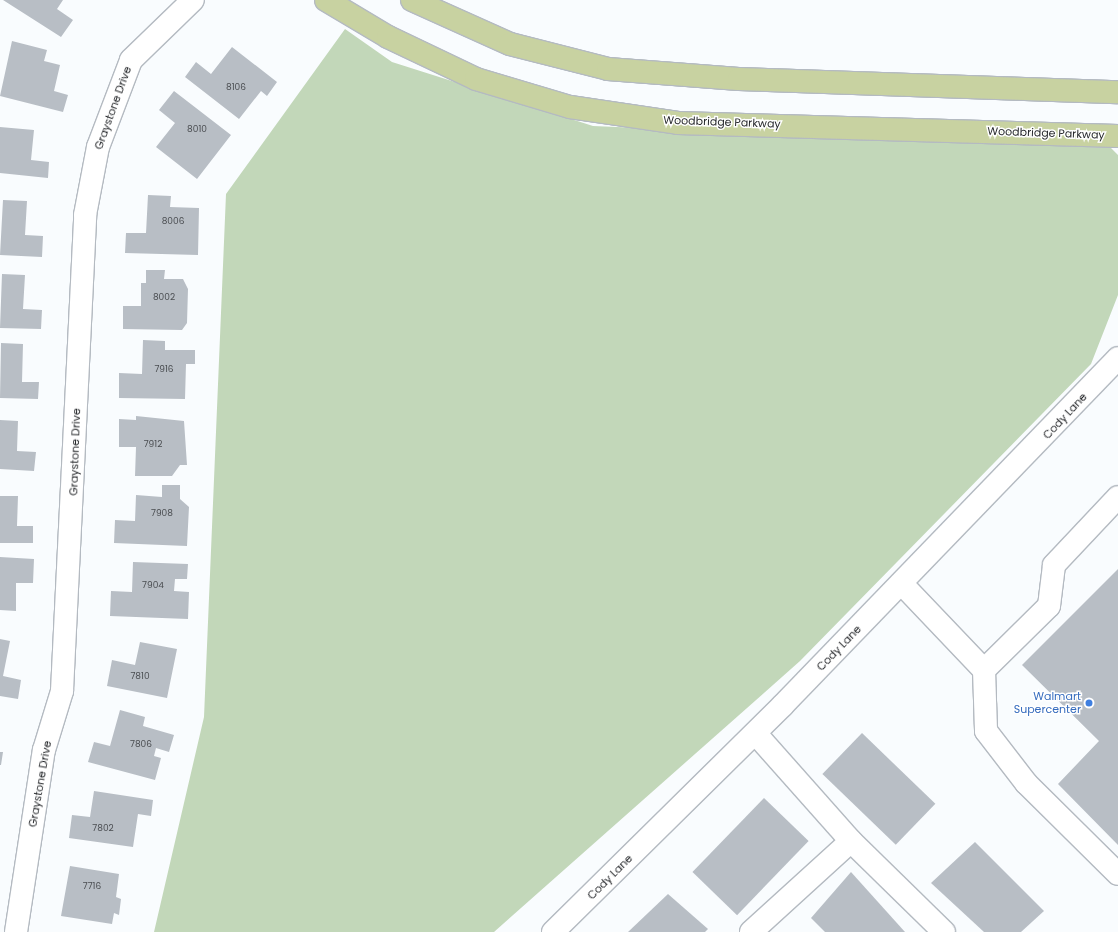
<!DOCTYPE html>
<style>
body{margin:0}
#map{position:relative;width:1118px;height:932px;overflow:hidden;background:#f9fcfe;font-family:Poppins,sans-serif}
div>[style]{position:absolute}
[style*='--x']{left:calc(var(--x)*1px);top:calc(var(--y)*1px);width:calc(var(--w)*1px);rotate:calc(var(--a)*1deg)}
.green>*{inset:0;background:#c2d7b9}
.building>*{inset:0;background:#b8bec5;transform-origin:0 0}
.roads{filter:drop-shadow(1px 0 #b4bac1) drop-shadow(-1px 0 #b4bac1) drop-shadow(0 1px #b4bac1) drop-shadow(0 -1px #b4bac1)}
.minor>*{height:22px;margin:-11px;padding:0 11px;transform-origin:11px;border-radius:11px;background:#fff}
.major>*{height:22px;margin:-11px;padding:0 11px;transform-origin:11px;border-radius:11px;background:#c8d2a1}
.dots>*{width:11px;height:11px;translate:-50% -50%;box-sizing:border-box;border:2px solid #fff;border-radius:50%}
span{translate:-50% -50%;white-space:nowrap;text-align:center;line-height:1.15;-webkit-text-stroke:3px #fff;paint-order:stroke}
.number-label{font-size:9px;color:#4a4d51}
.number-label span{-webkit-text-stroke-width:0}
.street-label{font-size:11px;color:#25272a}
.shop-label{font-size:11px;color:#366cbe}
.right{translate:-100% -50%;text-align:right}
</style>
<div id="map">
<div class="green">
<i style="clip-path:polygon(345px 29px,392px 62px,593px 126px,1111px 148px,1118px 155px,1118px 295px,1091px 364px,800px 661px,494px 932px,154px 932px,204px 717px,226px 194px)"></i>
</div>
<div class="building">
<i style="clip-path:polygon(3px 0,63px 0,57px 9px,73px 20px,61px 37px)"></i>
<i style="clip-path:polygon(12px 41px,47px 50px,44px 61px,60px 65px,54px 91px,68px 95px,63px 112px,0 96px)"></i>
<i style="clip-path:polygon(232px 47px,277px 82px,267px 96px,261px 91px,239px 119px,185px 77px,196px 62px,211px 74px)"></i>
<i style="clip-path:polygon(174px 91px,231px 135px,197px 179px,156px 147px,175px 123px,159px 110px)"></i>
<i style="clip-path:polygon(0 127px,34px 130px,31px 160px,49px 162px,48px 178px,0 173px)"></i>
<i style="clip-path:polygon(148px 195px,171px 196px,170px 207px,199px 208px,198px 255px,125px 253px,126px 233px,146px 233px)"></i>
<i style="clip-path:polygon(3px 200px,27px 201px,25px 235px,43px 236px,42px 257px,0 255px)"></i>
<i style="clip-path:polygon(146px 270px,165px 270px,164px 279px,183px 279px,188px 289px,187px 323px,182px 330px,123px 329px,123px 306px,141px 306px,141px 283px,146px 283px)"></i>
<i style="clip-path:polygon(2px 274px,25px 275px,23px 309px,42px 310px,41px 329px,0 328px)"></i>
<i style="clip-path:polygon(143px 340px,165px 341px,165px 350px,195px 350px,195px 364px,186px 364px,185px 399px,119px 398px,119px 373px,142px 374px)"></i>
<i style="clip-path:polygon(1px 343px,23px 344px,22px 382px,39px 382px,38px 399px,0 398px)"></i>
<i style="clip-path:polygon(136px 416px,184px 421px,187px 465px,180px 465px,172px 476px,135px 476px,136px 447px,119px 447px,119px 419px,136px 420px)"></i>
<i style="clip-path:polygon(0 420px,18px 421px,17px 451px,36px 452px,34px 471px,0 469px)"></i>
<i style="clip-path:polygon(162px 485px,180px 485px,180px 499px,189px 507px,187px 546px,114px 543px,115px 520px,135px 521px,136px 495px,162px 497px)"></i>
<i style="clip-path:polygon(0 496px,18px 496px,17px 526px,33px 526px,33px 543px,0 543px)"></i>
<i style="clip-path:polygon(0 557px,34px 559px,33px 583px,16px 583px,16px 611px,0 610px)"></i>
<i style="clip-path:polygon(133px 562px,188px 564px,187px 579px,175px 579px,174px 591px,189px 592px,188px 619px,110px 616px,111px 591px,132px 592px)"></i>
<i style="clip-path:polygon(1118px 569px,1118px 845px,1058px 784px,1099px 741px,1022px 665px)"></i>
<i style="clip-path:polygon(0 639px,10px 641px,3px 676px,21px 680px,18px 699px,0 696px)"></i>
<i style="clip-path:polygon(140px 642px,177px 649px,167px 698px,107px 686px,112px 660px,135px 665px)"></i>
<i style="clip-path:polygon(120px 710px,145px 717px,143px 726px,174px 735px,169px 752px,156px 748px,154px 756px,161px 758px,155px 780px,88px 762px,94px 742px,110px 746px)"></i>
<i style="left:862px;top:733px;width:102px;height:57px;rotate:44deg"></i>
<i style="clip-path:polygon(0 752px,3px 752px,1px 765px,0 765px)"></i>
<i style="clip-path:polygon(94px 791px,153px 800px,151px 816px,138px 814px,133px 847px,69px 838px,72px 815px,90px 817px)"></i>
<i style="left:764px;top:798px;width:62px;height:103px;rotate:44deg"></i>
<i style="clip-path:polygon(975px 842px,1044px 911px,1021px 932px,984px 932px,931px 883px)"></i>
<i style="clip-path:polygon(70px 866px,119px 874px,116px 897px,121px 899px,119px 915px,114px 913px,112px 924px,61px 916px)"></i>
<i style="clip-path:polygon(851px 872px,905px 932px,825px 932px,811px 918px)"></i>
<i style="clip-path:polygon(668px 894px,708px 929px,705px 932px,628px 932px)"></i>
</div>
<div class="roads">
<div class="minor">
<i style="--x:902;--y:584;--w:119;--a:46.4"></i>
<i style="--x:984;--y:670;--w:61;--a:88.1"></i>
<i style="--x:986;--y:731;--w:66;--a:52.4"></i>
<i style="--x:1026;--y:783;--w:129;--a:44.7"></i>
<i style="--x:984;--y:670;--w:91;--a:-44.6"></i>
<i style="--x:1049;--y:606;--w:41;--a:-83"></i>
<i style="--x:1054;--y:565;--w:93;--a:-46.7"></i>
<i style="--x:851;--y:841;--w:130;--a:44.4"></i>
<i style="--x:16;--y:932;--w:184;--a:-81.3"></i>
<i style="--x:44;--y:750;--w:62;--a:-73"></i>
<i style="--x:62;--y:691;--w:477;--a:-87.2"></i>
<i style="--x:85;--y:215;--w:69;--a:-79.2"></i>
<i style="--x:98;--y:147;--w:93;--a:-69.2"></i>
<i style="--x:131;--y:60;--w:86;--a:-44.1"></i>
<i style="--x:553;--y:932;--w:323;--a:-44.6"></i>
<i style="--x:783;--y:705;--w:482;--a:-46"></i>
<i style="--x:751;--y:932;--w:135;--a:-42.3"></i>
<i style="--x:851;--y:841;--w:144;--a:-131.6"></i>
</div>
<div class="major">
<i style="--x:326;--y:0;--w:72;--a:30.8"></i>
<i style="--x:388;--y:37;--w:98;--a:25.5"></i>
<i style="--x:476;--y:79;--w:98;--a:16.6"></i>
<i style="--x:570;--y:107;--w:109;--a:8.4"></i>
<i style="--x:678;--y:123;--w:440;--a:1.7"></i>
<i style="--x:412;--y:0;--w:107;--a:24.2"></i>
<i style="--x:510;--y:44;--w:101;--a:14.3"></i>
<i style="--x:608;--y:69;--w:131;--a:4.4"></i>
<i style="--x:739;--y:79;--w:379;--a:2"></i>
</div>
</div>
<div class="dots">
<i style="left:1089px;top:703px;background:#3f7fe0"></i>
</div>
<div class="number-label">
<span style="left:236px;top:87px">8106</span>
<span style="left:197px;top:129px">8010</span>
<span style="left:173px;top:221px">8006</span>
<span style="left:164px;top:297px">8002</span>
<span style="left:164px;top:369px">7916</span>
<span style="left:153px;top:444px">7912</span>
<span style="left:162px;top:513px">7908</span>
<span style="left:153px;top:585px">7904</span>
<span style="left:140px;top:676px">7810</span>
<span style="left:141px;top:744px">7806</span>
<span style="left:103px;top:828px">7802</span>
<span style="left:92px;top:886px">7716</span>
</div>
<div class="street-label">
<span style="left:113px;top:108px;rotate:-70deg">Graystone Drive</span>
<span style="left:722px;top:122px;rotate:2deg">Woodbridge Parkway</span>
<span style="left:1046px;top:133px;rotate:2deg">Woodbridge Parkway</span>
<span style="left:1065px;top:416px;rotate:-47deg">Cody Lane</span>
<span style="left:75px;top:452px;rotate:-88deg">Graystone Drive</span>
<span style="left:839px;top:648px;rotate:-46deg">Cody Lane</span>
<span style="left:40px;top:784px;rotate:-80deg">Graystone Drive</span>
<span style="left:610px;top:877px;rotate:-45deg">Cody Lane</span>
</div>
<div class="shop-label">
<span class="right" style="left:1081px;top:703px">Walmart<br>Supercenter</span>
</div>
</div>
